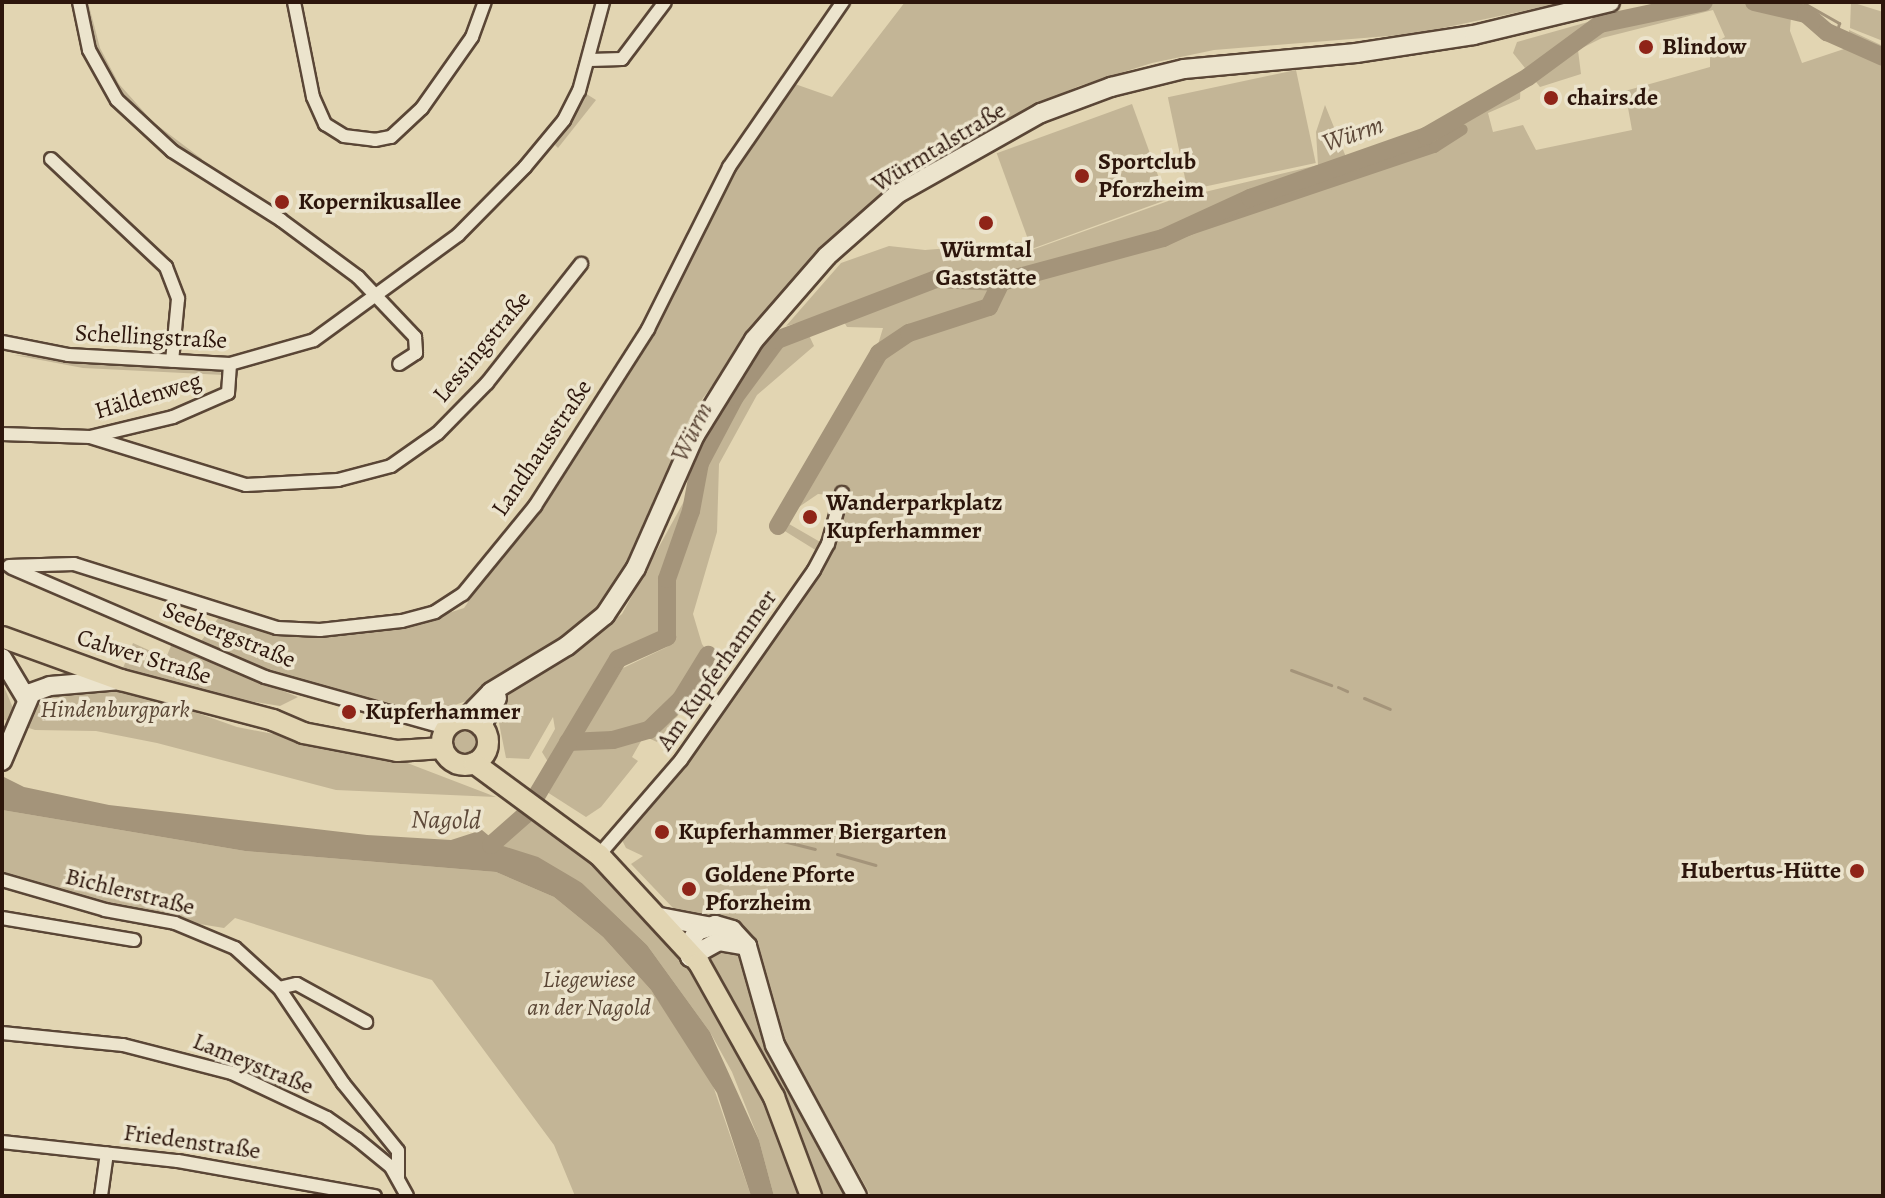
<!DOCTYPE html>
<meta charset="utf-8">
<style>
body{margin:0}
#map{position:relative;width:1885px;height:1198px;overflow:hidden;background:#e2d5b2;font-family:Alegreya,serif}
div>[style]{position:absolute}
[style*='--x']{left:calc(var(--x)*1px);top:calc(var(--y)*1px);width:calc(var(--w)*1px);rotate:calc(var(--a)*1deg)}
.green>*{inset:0;background:#c3b596;transform-origin:0 0}
.round{border-radius:50%}
.water>*{inset:0;background:#a4947a}
.stream>*{height:3px;margin:-1.5px;padding:0 1.5px;transform-origin:1.5px;border-radius:1.5px;background:#a4947a}
.canal>*{height:11px;margin:-5.5px;padding:0 5.5px;transform-origin:5.5px;border-radius:5.5px;background:#a4947a}
.river>*{height:18px;margin:-9px;padding:0 9px;transform-origin:9px;border-radius:9px;background:#a4947a}
.roads{filter:drop-shadow(2px 0 #5a4636) drop-shadow(-2px 0 #5a4636) drop-shadow(0 2px #5a4636) drop-shadow(0 -2px #5a4636)}
.street>*{height:12px;margin:-6px;padding:0 6px;transform-origin:6px;border-radius:6px;background:#ece4cd}
.secondary>*{height:18px;margin:-9px;padding:0 9px;transform-origin:9px;border-radius:9px;background:#ece4cd}
.primary>*{height:20px;margin:-10px;padding:0 10px;transform-origin:10px;border-radius:10px;background:#e2d5b2}
.primary>.ring{margin:-10px;padding:0;box-sizing:content-box;background:none;border:20px solid #e2d5b2;border-radius:50%}
.dots>*{width:22px;height:22px;translate:-50% -50%;box-sizing:border-box;border:4px solid #ece4cd;border-radius:50%}
span{translate:-50% -50%;white-space:nowrap;text-align:center;line-height:1.15;-webkit-text-stroke:7px #ece4cd;paint-order:stroke}
.poi-label{font-size:24px;color:#2d160c;font-weight:700}
.left{translate:0 -50%;text-align:left}
.right{translate:-100% -50%;text-align:right}
.street-label{font-size:24px;color:#2d160c}
.park-label{font-size:24px;color:#5a4635;font-style:italic}
.water-label{font-size:26px;color:#5d4838;font-style:italic}
.frame{position:absolute;inset:0;border:4px solid #2d160c;pointer-events:none}
</style>
<div id="map">
<div class="green">
<i style="clip-path:polygon(82px 2px,88px 2px,100px 48px,119px 84px,153px 122px,202px 159px,200px 163px,122px 96px,94px 46px)"></i>
<i style="clip-path:polygon(905px 2px,1566px 2px,1414px 34px,1214px 50px,1152px 63px,1079px 86px,1026px 109px,894px 185px,802px 268px,703px 398px,625px 574px,598px 611px,480px 696px,433px 713px,279px 677px,199px 644px,222px 613px,279px 632px,436px 617px,464px 608px,657px 327px,734px 167px,795px 84px,832px 97px)"></i>
<i style="clip-path:polygon(1659px 2px,1792px 2px,1790px 31px,1802px 63px,1850px 47px,1849px 30px,1883px 46px,1883px 1196px,871px 1196px,781px 1034px,757px 945px,737px 925px,674px 909px,631px 864px,643px 856px,626px 848px,620px 836px,806px 588px,843px 496px,818px 494px,793px 511px,789px 524px,822px 543px,817px 551px,775px 525px,876px 351px,883px 328px,847px 327px,838px 312px,786px 326px,841px 263px,889px 246px,925px 250px,1023px 242px,1029px 251px,1171px 200px,1318px 165px,1316px 132px,1325px 105px,1348px 162px,1410px 138px,1521px 78px,1520px 99px,1488px 113px,1493px 132px,1523px 125px,1536px 150px,1632px 130px,1625px 91px,1710px 67px,1710px 46px,1725px 37px,1713px 10px,1602px 38px,1578px 50px,1581px 74px,1540px 87px,1513px 53px,1517px 42px)"></i>
<i style="clip-path:polygon(1851px 2px,1883px 12px,1883px 41px,1850px 28px)"></i>
<i style="left:1296px;top:70px;width:95px;height:131px;rotate:78deg"></i>
<i style="clip-path:polygon(585px 93px,596px 100px,558px 148px,555px 145px)"></i>
<i style="left:1132px;top:104px;width:102px;height:144px;rotate:70deg"></i>
<i style="clip-path:polygon(807px 331px,814px 346px,757px 395px,719px 464px,717px 532px,693px 614px,702px 644px,717px 666px,657px 742px,644px 736px,632px 757px,638px 761px,601px 807px,586px 817px,547px 792px,623px 668px,667px 647px,675px 635px,673px 571px,696px 523px,702px 467px,760px 364px,776px 347px)"></i>
<i style="clip-path:polygon(14px 355px,214px 368px,224px 375px,83px 368px)"></i>
<i style="clip-path:polygon(694px 483px,666px 575px,666px 634px,648px 646px,629px 648px,609px 663px,550px 765px,542px 752px,555px 729px,553px 717px,529px 759px,506px 758px,499px 723px,502px 700px,622px 614px)"></i>
<i style="clip-path:polygon(173px 641px,246px 676px,298px 697px,280px 706px,224px 697px,123px 668px,133px 643px,166px 658px)"></i>
<i style="clip-path:polygon(2px 682px,13px 708px,79px 689px,118px 685px,237px 727px,389px 756px,496px 797px,336px 790px,157px 743px,96px 731px,35px 730px,2px 719px)"></i>
<i class="round" style="left:448px;top:725px;width:32px;height:32px"></i>
<i style="clip-path:polygon(2px 810px,245px 851px,496px 872px,554px 897px,603px 937px,651px 990px,710px 1077px,751px 1196px,575px 1196px,554px 1145px,432px 980px,235px 918px,224px 928px,175px 920px,2px 874px)"></i>
<i style="clip-path:polygon(530px 818px,602px 870px,682px 960px,763px 1090px,805px 1196px,774px 1196px,759px 1140px,732px 1072px,710px 1032px,647px 945px,582px 883px,500px 845px)"></i>
<i style="clip-path:polygon(720px 948px,738px 951px,745px 962px,759px 1022px,783px 1078px,847px 1196px,821px 1196px,775px 1082px,708px 961px)"></i>
</div>
<div class="water">
<i style="clip-path:polygon(2px 776px,24px 787px,109px 805px,367px 835px,451px 840px,482px 830px,500px 845px,538px 857px,582px 883px,647px 945px,710px 1032px,759px 1140px,774px 1196px,751px 1196px,717px 1093px,651px 990px,603px 937px,554px 897px,496px 872px,245px 851px,2px 810px)"></i>
</div>
<div class="stream">
<i style="--x:1802;--y:2;--w:43;--a:29.6"></i>
<i style="--x:1839;--y:23;--w:13;--a:103"></i>
<i style="--x:1764;--y:4;--w:4;--a:-34"></i>
<i style="--x:1291;--y:670;--w:43;--a:20.6"></i>
<i style="--x:1338;--y:687;--w:10;--a:24"></i>
<i style="--x:1364;--y:698;--w:28;--a:23"></i>
<i style="--x:779;--y:840;--w:37;--a:14"></i>
<i style="--x:837;--y:854;--w:40;--a:16"></i>
</div>
<div class="canal">
<i style="--x:1163;--y:238;--w:286;--a:-18.6"></i>
<i style="--x:1434;--y:147;--w:33;--a:-33"></i>
</div>
<div class="river">
<i style="--x:1754;--y:2;--w:53;--a:13"></i>
<i style="--x:1806;--y:14;--w:28;--a:41"></i>
<i style="--x:1827;--y:32;--w:61;--a:24.1"></i>
<i style="--x:778;--y:526;--w:200;--a:-59.7"></i>
<i style="--x:879;--y:353;--w:36;--a:-34"></i>
<i style="--x:909;--y:333;--w:84;--a:-18"></i>
<i style="--x:989;--y:307;--w:28;--a:-64"></i>
<i style="--x:568;--y:742;--w:45;--a:-2.5"></i>
<i style="--x:613;--y:740;--w:37;--a:-16"></i>
<i style="--x:649;--y:730;--w:45;--a:-44.1"></i>
<i style="--x:681;--y:699;--w:52;--a:-58.5"></i>
<i style="--x:491;--y:845;--w:45;--a:-41.4"></i>
<i style="--x:525;--y:815;--w:182;--a:-59.2"></i>
<i style="--x:618;--y:659;--w:54;--a:-24.2"></i>
<i style="--x:667;--y:637;--w:58;--a:-90"></i>
<i style="--x:667;--y:579;--w:72;--a:-70.6"></i>
<i style="--x:691;--y:511;--w:49;--a:-79.4"></i>
<i style="--x:700;--y:463;--w:75;--a:-62.1"></i>
<i style="--x:735;--y:397;--w:71;--a:-53.6"></i>
<i style="--x:777;--y:340;--w:170;--a:-21"></i>
<i style="--x:936;--y:279;--w:65;--a:2.6"></i>
<i style="--x:1001;--y:282;--w:168;--a:-15.2"></i>
<i style="--x:1163;--y:238;--w:96;--a:-24.7"></i>
<i style="--x:1250;--y:198;--w:187;--a:-19.4"></i>
<i style="--x:1426;--y:136;--w:118;--a:-30"></i>
<i style="--x:1528;--y:77;--w:89;--a:-36.4"></i>
<i style="--x:1600;--y:24;--w:106;--a:-11.9"></i>
</div>
<div class="roads">
<div class="street">
<i style="--x:79;--y:2;--w:49;--a:78.2"></i>
<i style="--x:89;--y:50;--w:57;--a:60.8"></i>
<i style="--x:117;--y:100;--w:75;--a:42.8"></i>
<i style="--x:172;--y:151;--w:129;--a:32.3"></i>
<i style="--x:281;--y:220;--w:96;--a:36.5"></i>
<i style="--x:358;--y:277;--w:83;--a:46.5"></i>
<i style="--x:415;--y:337;--w:16;--a:86"></i>
<i style="--x:416;--y:353;--w:20;--a:147"></i>
<i style="--x:294;--y:2;--w:97;--a:78.7"></i>
<i style="--x:313;--y:97;--w:30;--a:66"></i>
<i style="--x:325;--y:124;--w:22;--a:32"></i>
<i style="--x:344;--y:136;--w:31;--a:7"></i>
<i style="--x:375;--y:140;--w:16;--a:-11"></i>
<i style="--x:391;--y:137;--w:42;--a:-43.1"></i>
<i style="--x:422;--y:108;--w:87;--a:-54.8"></i>
<i style="--x:472;--y:37;--w:37;--a:-70"></i>
<i style="--x:590;--y:60;--w:32;--a:-2"></i>
<i style="--x:622;--y:59;--w:71;--a:-53"></i>
<i style="--x:51;--y:159;--w:158;--a:43.2"></i>
<i style="--x:166;--y:267;--w:34;--a:69"></i>
<i style="--x:178;--y:299;--w:62;--a:95.5"></i>
<i style="--x:2;--y:342;--w:67;--a:11.1"></i>
<i style="--x:68;--y:355;--w:162;--a:3.2"></i>
<i style="--x:230;--y:364;--w:87;--a:-15.9"></i>
<i style="--x:314;--y:340;--w:178;--a:-36.1"></i>
<i style="--x:458;--y:235;--w:95;--a:-45.4"></i>
<i style="--x:525;--y:167;--w:61;--a:-50.3"></i>
<i style="--x:564;--y:120;--w:33;--a:-63"></i>
<i style="--x:579;--y:91;--w:92;--a:-74.9"></i>
<i style="--x:2;--y:434;--w:88;--a:2"></i>
<i style="--x:90;--y:437;--w:85;--a:-13.5"></i>
<i style="--x:173;--y:417;--w:60;--a:-23.6"></i>
<i style="--x:228;--y:393;--w:29;--a:-86"></i>
<i style="--x:90;--y:437;--w:163;--a:17.1"></i>
<i style="--x:246;--y:485;--w:92;--a:-3.1"></i>
<i style="--x:338;--y:480;--w:55;--a:-14.8"></i>
<i style="--x:391;--y:466;--w:57;--a:-35.1"></i>
<i style="--x:438;--y:433;--w:70;--a:-45.6"></i>
<i style="--x:487;--y:383;--w:152;--a:-51.7"></i>
<i style="--x:9;--y:566;--w:65;--a:-1.8"></i>
<i style="--x:74;--y:564;--w:213;--a:17.5"></i>
<i style="--x:277;--y:628;--w:43;--a:2.7"></i>
<i style="--x:320;--y:630;--w:82;--a:-6.3"></i>
<i style="--x:402;--y:621;--w:34;--a:-15"></i>
<i style="--x:435;--y:612;--w:33;--a:-33"></i>
<i style="--x:463;--y:594;--w:114;--a:-50.7"></i>
<i style="--x:535;--y:506;--w:210;--a:-57.4"></i>
<i style="--x:648;--y:329;--w:181;--a:-63.4"></i>
<i style="--x:729;--y:167;--w:201;--a:-55.4"></i>
<i style="--x:12;--y:568;--w:275;--a:23.3"></i>
<i style="--x:265;--y:677;--w:188;--a:15.7"></i>
<i style="--x:599;--y:855;--w:125;--a:-49.2"></i>
<i style="--x:681;--y:760;--w:232;--a:-55"></i>
<i style="--x:814;--y:570;--w:30;--a:-62"></i>
<i style="--x:828;--y:544;--w:53;--a:-74.6"></i>
<i style="--x:2;--y:880;--w:107;--a:16.2"></i>
<i style="--x:105;--y:910;--w:71;--a:10.5"></i>
<i style="--x:175;--y:923;--w:65;--a:22.6"></i>
<i style="--x:235;--y:948;--w:59;--a:42.3"></i>
<i style="--x:279;--y:988;--w:115;--a:56"></i>
<i style="--x:343;--y:1083;--w:87;--a:51"></i>
<i style="--x:398;--y:1151;--w:27;--a:90"></i>
<i style="--x:2;--y:918;--w:134;--a:9.5"></i>
<i style="--x:279;--y:988;--w:18;--a:-13"></i>
<i style="--x:297;--y:984;--w:79;--a:28.8"></i>
<i style="--x:2;--y:1033;--w:122;--a:5.7"></i>
<i style="--x:123;--y:1045;--w:113;--a:14.4"></i>
<i style="--x:232;--y:1073;--w:105;--a:25.3"></i>
<i style="--x:327;--y:1118;--w:37;--a:35"></i>
<i style="--x:357;--y:1139;--w:44;--a:39.5"></i>
<i style="--x:391;--y:1167;--w:33;--a:61"></i>
<i style="--x:2;--y:1142;--w:177;--a:6.2"></i>
<i style="--x:178;--y:1161;--w:200;--a:10.1"></i>
<i style="--x:101;--y:1196;--w:43;--a:-82.1"></i>
</div>
<div class="secondary">
<i style="--x:2;--y:658;--w:47;--a:59"></i>
<i style="--x:465;--y:719;--w:37;--a:-46"></i>
<i style="--x:491;--y:692;--w:89;--a:-31.2"></i>
<i style="--x:567;--y:646;--w:49;--a:-39.2"></i>
<i style="--x:605;--y:615;--w:56;--a:-56.6"></i>
<i style="--x:636;--y:568;--w:145;--a:-66.1"></i>
<i style="--x:695;--y:435;--w:112;--a:-58.2"></i>
<i style="--x:754;--y:340;--w:111;--a:-49"></i>
<i style="--x:827;--y:256;--w:94;--a:-41.5"></i>
<i style="--x:897;--y:194;--w:165;--a:-29.4"></i>
<i style="--x:1041;--y:113;--w:75;--a:-20.4"></i>
<i style="--x:1111;--y:87;--w:75;--a:-13.9"></i>
<i style="--x:1184;--y:69;--w:173;--a:-5.3"></i>
<i style="--x:1356;--y:53;--w:119;--a:-8.7"></i>
<i style="--x:1474;--y:35;--w:140;--a:-13.6"></i>
<i style="--x:481;--y:727;--w:33;--a:-61"></i>
<i style="--x:2;--y:761;--w:74;--a:-66.9"></i>
<i style="--x:31;--y:693;--w:20;--a:-20"></i>
<i style="--x:50;--y:686;--w:71;--a:-4.8"></i>
<i style="--x:660;--y:917;--w:48;--a:10.8"></i>
<i style="--x:747;--y:946;--w:28;--a:-170"></i>
<i style="--x:719;--y:941;--w:33;--a:151"></i>
<i style="--x:690;--y:957;--w:10;--a:-101"></i>
<i style="--x:688;--y:947;--w:18;--a:-61"></i>
<i style="--x:697;--y:931;--w:19;--a:-18"></i>
<i style="--x:715;--y:925;--w:18;--a:16"></i>
<i style="--x:732;--y:930;--w:22;--a:47"></i>
<i style="--x:747;--y:946;--w:103;--a:74.2"></i>
<i style="--x:775;--y:1045;--w:172;--a:61.5"></i>
</div>
<div class="primary">
<i style="--x:2;--y:637;--w:127;--a:19.9"></i>
<i style="--x:121;--y:680;--w:157;--a:14.7"></i>
<i style="--x:273;--y:720;--w:33;--a:23"></i>
<i style="--x:303;--y:733;--w:96;--a:10.8"></i>
<i style="--x:397;--y:751;--w:46;--a:-3.7"></i>
<i class="ring" style="left:442px;top:719px;width:26px;height:26px"></i>
<i style="--x:474;--y:763;--w:155;--a:36.4"></i>
<i style="--x:599;--y:855;--w:147;--a:47.2"></i>
<i style="--x:699;--y:963;--w:154;--a:60.8"></i>
<i style="--x:774;--y:1097;--w:106;--a:69.5"></i>
</div>
</div>
<div class="dots">
<i style="left:1646px;top:47px;background:#8f2418"></i>
<i style="left:1551px;top:98px;background:#8f2418"></i>
<i style="left:1082px;top:176px;background:#8f2418"></i>
<i style="left:282px;top:202px;background:#8f2418"></i>
<i style="left:986px;top:223px;background:#8f2418"></i>
<i style="left:810px;top:517px;background:#8f2418"></i>
<i style="left:349px;top:712px;background:#8f2418"></i>
<i style="left:662px;top:832px;background:#8f2418"></i>
<i style="left:1857px;top:871px;background:#8f2418"></i>
<i style="left:689px;top:889px;background:#8f2418"></i>
</div>
<div class="poi-label">
<span class="left" style="left:1662px;top:47px">Blindow</span>
<span class="left" style="left:1567px;top:98px">chairs.de</span>
<span class="left" style="left:1098px;top:176px">Sportclub<br>Pforzheim</span>
<span class="left" style="left:298px;top:202px">Kopernikusallee</span>
<span style="left:986px;top:264px">Würmtal<br>Gaststätte</span>
<span class="left" style="left:826px;top:517px">Wanderparkplatz<br>Kupferhammer</span>
<span class="left" style="left:365px;top:712px">Kupferhammer</span>
<span class="left" style="left:678px;top:832px">Kupferhammer Biergarten</span>
<span class="right" style="left:1841px;top:871px">Hubertus-Hütte</span>
<span class="left" style="left:705px;top:889px">Goldene Pforte<br>Pforzheim</span>
</div>
<div class="street-label">
<span style="left:939px;top:147px;rotate:-31deg">Würmtalstraße</span>
<span style="left:151px;top:337px;rotate:3deg">Schellingstraße</span>
<span style="left:482px;top:347px;rotate:-50deg">Lessingstraße</span>
<span style="left:148px;top:396px;rotate:-17deg">Häldenweg</span>
<span style="left:542px;top:448px;rotate:-56deg">Landhausstraße</span>
<span style="left:229px;top:635px;rotate:22deg">Seebergstraße</span>
<span style="left:144px;top:657px;rotate:17deg">Calwer Straße</span>
<span style="left:717px;top:670px;rotate:-55deg">Am Kupferhammer</span>
<span style="left:130px;top:892px;rotate:14deg">Bichlerstraße</span>
<span style="left:253px;top:1064px;rotate:22deg">Lameystraße</span>
<span style="left:192px;top:1142px;rotate:8deg">Friedenstraße</span>
</div>
<div class="park-label">
<span style="left:115px;top:710px">Hindenburgpark</span>
<span style="left:589px;top:994px">Liegewiese<br>an der Nagold</span>
</div>
<div class="water-label">
<span style="left:1353px;top:134px;rotate:-19deg">Würm</span>
<span style="left:692px;top:432px;rotate:-64deg">Würm</span>
<span style="left:446px;top:820px;rotate:1deg">Nagold</span>
</div>
<div class="frame"></div>
</div>
